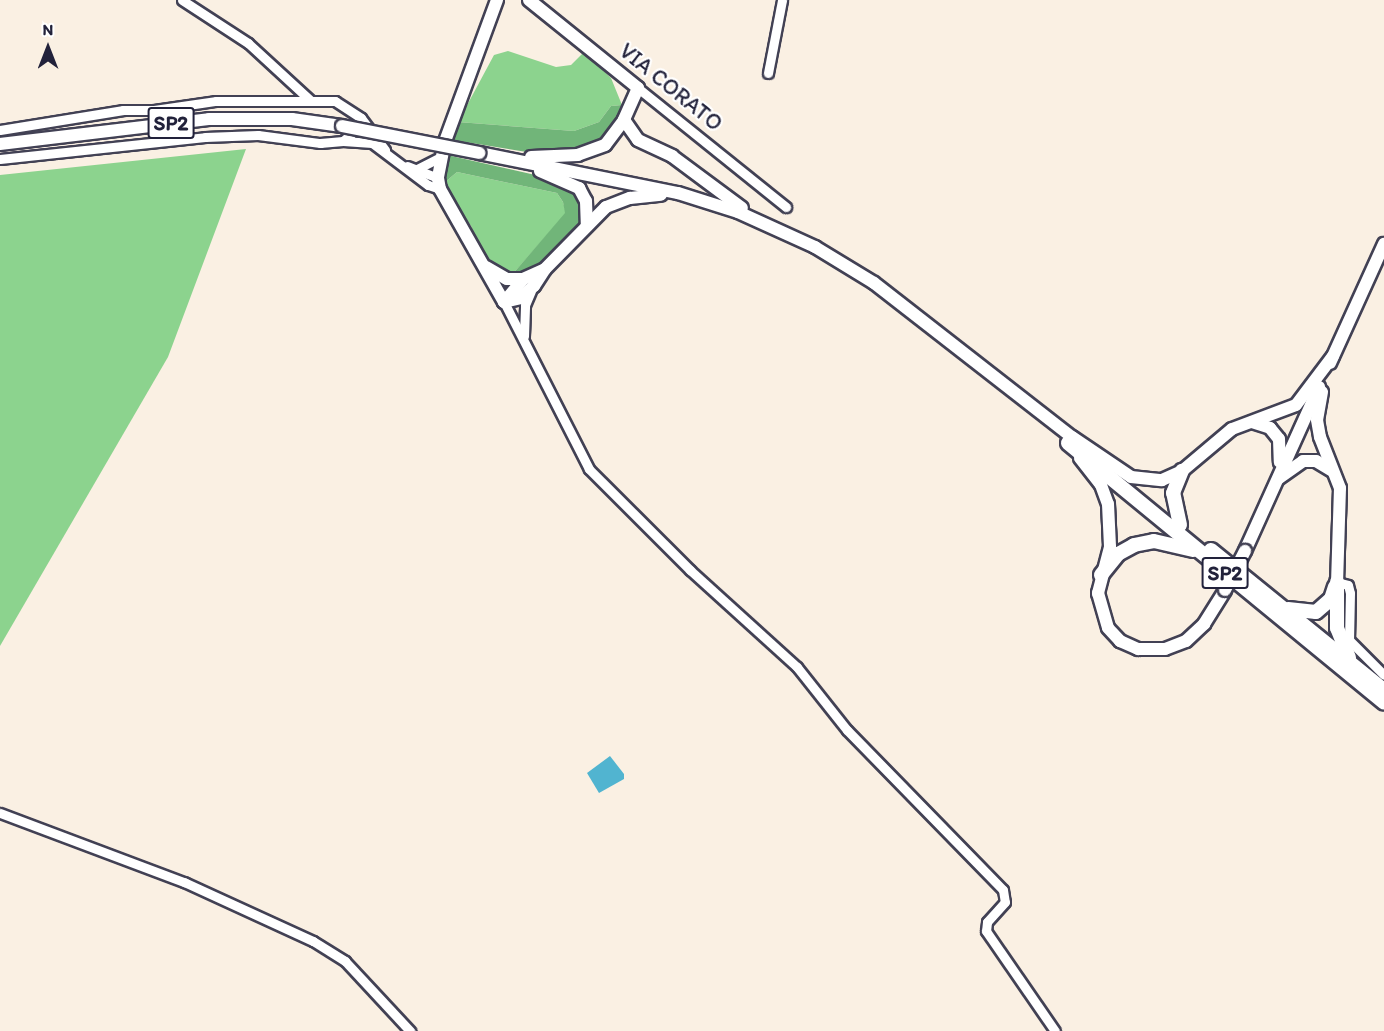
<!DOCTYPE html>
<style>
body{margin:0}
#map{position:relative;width:1384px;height:1031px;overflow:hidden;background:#faf0e3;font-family:Itim,sans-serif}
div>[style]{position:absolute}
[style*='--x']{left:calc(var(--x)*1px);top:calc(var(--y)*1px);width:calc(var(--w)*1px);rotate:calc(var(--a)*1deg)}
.green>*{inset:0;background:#8cd38e}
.forest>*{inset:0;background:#71b579}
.water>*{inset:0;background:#51b4d0}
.roads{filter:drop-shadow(2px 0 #424154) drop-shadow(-2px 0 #424154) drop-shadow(0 2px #424154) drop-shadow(0 -2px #424154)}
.minor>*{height:9px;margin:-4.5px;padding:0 4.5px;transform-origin:4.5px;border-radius:4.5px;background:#fff}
.major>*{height:12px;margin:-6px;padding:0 6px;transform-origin:6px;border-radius:6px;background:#fff}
.highway>*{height:14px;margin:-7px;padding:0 7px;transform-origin:7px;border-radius:7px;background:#fff}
.bridges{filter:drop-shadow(2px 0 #424154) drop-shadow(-2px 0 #424154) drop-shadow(0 2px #424154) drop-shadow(0 -2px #424154)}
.major-bridge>*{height:12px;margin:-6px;padding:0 6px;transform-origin:6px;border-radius:6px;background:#fff}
span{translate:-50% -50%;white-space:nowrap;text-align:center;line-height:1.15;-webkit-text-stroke:4.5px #fff;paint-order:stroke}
.shield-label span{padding:2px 4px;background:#fff;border:2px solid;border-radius:4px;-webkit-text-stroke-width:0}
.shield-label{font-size:21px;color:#22223b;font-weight:700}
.street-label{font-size:22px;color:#22223b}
.north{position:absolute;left:18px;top:18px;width:60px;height:60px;-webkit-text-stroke:4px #fff;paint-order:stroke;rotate:0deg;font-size:16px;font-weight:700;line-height:24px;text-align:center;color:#22223b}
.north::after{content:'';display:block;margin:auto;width:21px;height:27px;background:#22223b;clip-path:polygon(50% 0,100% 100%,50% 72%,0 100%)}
</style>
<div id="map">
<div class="green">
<i style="clip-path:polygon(508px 51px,556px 67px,571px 65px,584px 52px,611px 78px,622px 105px,611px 106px,599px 122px,574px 131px,458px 122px,494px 55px)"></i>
<i style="clip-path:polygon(246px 149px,168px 357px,0 646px,0 175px)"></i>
<i style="clip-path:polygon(457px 172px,557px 193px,563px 202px,566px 213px,511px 276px,501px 275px,485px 259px,471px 226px,446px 192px,444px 183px)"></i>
</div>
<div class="forest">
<i style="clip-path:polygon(622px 105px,610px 137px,586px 151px,552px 156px,453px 140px,458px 122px,574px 131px,599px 122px,611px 106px)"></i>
<i style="clip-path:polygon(447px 155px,566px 182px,581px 193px,585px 206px,581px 222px,534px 272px,511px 276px,565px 213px,563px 202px,557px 193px,457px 172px,444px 183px,442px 173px)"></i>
</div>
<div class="water">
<i style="clip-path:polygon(610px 756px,624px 774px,624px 779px,599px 793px,587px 773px)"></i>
</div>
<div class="roads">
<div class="minor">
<i style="--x:182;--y:0;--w:79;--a:33.1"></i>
<i style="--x:248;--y:43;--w:84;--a:42.6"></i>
<i style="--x:768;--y:73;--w:74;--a:-79.1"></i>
<i style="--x:638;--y:88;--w:190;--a:38.8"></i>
<i style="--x:0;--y:130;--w:125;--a:-9.2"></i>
<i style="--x:123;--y:110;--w:31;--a:0"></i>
<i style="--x:154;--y:110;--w:63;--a:-8.3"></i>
<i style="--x:216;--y:101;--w:119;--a:0"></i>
<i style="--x:335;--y:101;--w:31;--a:33"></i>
<i style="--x:361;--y:118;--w:40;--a:53"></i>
<i style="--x:343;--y:141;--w:29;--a:4"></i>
<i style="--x:372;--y:143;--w:70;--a:36.9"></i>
<i style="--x:428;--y:185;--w:13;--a:18"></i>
<i style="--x:0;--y:159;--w:206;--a:-6.1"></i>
<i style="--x:205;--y:137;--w:53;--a:-2.2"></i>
<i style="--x:258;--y:135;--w:63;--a:7.4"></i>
<i style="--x:320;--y:143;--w:23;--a:-5"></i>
<i style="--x:343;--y:141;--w:23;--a:-41"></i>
<i style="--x:407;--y:166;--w:33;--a:21"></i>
<i style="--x:417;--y:169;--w:27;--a:-27"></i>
<i style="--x:504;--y:302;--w:187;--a:63"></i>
<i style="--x:589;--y:469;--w:143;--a:45"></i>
<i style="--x:690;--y:570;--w:144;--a:42.2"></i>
<i style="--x:797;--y:667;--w:80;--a:51.6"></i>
<i style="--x:847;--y:730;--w:223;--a:45.7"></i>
<i style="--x:1003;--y:890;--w:12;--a:81"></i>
<i style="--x:1005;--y:902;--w:27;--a:132"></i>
<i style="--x:987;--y:922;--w:9;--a:96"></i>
<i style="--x:986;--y:931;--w:121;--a:55.4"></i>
<i style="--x:524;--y:336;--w:31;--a:-88"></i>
<i style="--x:525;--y:305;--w:15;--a:-67"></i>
<i style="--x:1337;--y:582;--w:11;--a:15"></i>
<i style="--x:1348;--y:585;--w:8;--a:76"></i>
<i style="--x:1350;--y:593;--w:47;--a:91.2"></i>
<i style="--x:1349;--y:640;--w:49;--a:45"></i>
<i style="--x:0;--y:813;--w:197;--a:20.6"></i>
<i style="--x:184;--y:882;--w:142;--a:24.6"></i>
<i style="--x:313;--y:941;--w:38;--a:32"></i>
<i style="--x:345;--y:961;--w:96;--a:47.1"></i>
</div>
<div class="major">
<i style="--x:497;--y:0;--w:150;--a:110.2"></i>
<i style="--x:445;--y:141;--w:38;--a:101"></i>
<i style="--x:438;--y:178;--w:11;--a:80"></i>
<i style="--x:440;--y:189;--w:130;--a:60.5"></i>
<i style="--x:529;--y:0;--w:140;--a:38.9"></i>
<i style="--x:638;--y:88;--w:35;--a:114"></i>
<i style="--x:624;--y:120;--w:31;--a:127"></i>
<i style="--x:605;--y:145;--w:29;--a:160"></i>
<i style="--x:578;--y:155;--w:47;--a:177.6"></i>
<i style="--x:624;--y:120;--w:24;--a:55"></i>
<i style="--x:638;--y:140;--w:38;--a:25"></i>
<i style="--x:672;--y:156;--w:87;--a:36.6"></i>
<i style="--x:0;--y:144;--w:210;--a:-6.8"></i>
<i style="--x:209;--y:119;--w:83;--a:0"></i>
<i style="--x:292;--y:119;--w:50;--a:8"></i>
<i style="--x:479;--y:153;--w:203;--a:11.4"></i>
<i style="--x:678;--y:193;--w:63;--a:17.6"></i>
<i style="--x:738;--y:212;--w:85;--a:24.4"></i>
<i style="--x:815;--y:247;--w:69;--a:31.4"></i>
<i style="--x:874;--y:283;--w:251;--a:37.9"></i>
<i style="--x:1072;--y:437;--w:71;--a:34.1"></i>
<i style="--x:1131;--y:477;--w:31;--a:6"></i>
<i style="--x:1162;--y:480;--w:22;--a:-24"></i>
<i style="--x:1182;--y:471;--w:65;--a:-40"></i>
<i style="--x:1232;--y:429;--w:68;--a:-20.6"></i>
<i style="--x:1296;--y:405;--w:61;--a:-52.9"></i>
<i style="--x:540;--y:171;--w:43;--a:23.6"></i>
<i style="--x:579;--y:188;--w:15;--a:62"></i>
<i style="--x:586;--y:201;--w:25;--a:88"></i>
<i style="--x:486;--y:267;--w:24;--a:30"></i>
<i style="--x:507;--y:279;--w:16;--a:0"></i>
<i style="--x:504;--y:302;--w:17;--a:-13"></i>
<i style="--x:521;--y:298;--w:18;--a:-43"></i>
<i style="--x:534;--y:286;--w:20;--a:-57"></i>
<i style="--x:545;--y:269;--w:87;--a:-45.5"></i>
<i style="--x:606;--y:207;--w:26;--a:-21"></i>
<i style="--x:630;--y:198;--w:31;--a:-6"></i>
<i style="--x:504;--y:302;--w:30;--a:-50"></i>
<i style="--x:523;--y:279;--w:22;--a:-24"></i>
<i style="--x:1330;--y:363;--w:131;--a:-65.6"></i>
<i style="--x:1322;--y:392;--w:28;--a:100"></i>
<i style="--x:1317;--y:420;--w:17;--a:80"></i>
<i style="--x:1320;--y:437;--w:55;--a:68.6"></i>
<i style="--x:1340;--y:488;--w:94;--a:91.8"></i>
<i style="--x:1252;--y:422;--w:19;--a:18"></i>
<i style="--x:1270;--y:428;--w:14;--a:51"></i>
<i style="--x:1279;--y:439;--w:23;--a:88"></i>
<i style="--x:1080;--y:458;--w:34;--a:52"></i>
<i style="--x:1101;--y:485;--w:20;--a:70"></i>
<i style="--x:1108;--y:504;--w:43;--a:87.3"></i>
<i style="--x:1110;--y:547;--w:48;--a:104.6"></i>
<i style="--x:1098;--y:593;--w:36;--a:74"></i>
<i style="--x:1108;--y:628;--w:18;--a:47"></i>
<i style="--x:1120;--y:641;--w:20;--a:24"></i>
<i style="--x:1138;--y:649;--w:27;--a:0"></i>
<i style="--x:1165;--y:649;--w:22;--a:-21"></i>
<i style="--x:1186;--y:641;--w:25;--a:-43"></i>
<i style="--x:1204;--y:624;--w:40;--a:-58"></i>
<i style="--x:1279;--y:478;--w:29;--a:-35"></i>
<i style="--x:1303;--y:461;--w:13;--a:0"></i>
<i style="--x:1316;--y:461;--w:17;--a:31"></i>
<i style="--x:1245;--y:551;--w:180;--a:-65.7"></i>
</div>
<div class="highway">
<i style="--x:1068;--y:443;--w:409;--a:39.4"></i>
<i style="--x:1180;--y:525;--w:33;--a:-102"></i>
<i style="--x:1173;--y:493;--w:24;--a:-68"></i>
<i style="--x:1211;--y:550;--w:223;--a:39"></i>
<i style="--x:1101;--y:575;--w:27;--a:-51"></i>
<i style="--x:1118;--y:554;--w:18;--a:-29"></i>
<i style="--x:1134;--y:545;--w:20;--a:-11"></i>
<i style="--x:1154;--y:541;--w:40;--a:13"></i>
<i style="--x:1337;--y:582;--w:46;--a:90"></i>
<i style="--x:1337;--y:628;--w:32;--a:68"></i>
<i style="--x:1288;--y:609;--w:28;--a:6"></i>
<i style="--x:1316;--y:612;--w:20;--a:-41"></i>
<i style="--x:1331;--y:599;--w:13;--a:-72"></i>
</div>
</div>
<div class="bridges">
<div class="major-bridge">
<i style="--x:342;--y:126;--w:140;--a:11.1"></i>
<i style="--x:1225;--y:590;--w:44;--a:-62.9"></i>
</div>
</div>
<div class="shield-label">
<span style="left:171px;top:123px">SP2</span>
<span style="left:1225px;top:573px">SP2</span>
</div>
<div class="street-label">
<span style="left:671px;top:87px;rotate:39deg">VIA CORATO</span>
</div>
<div class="north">N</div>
</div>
